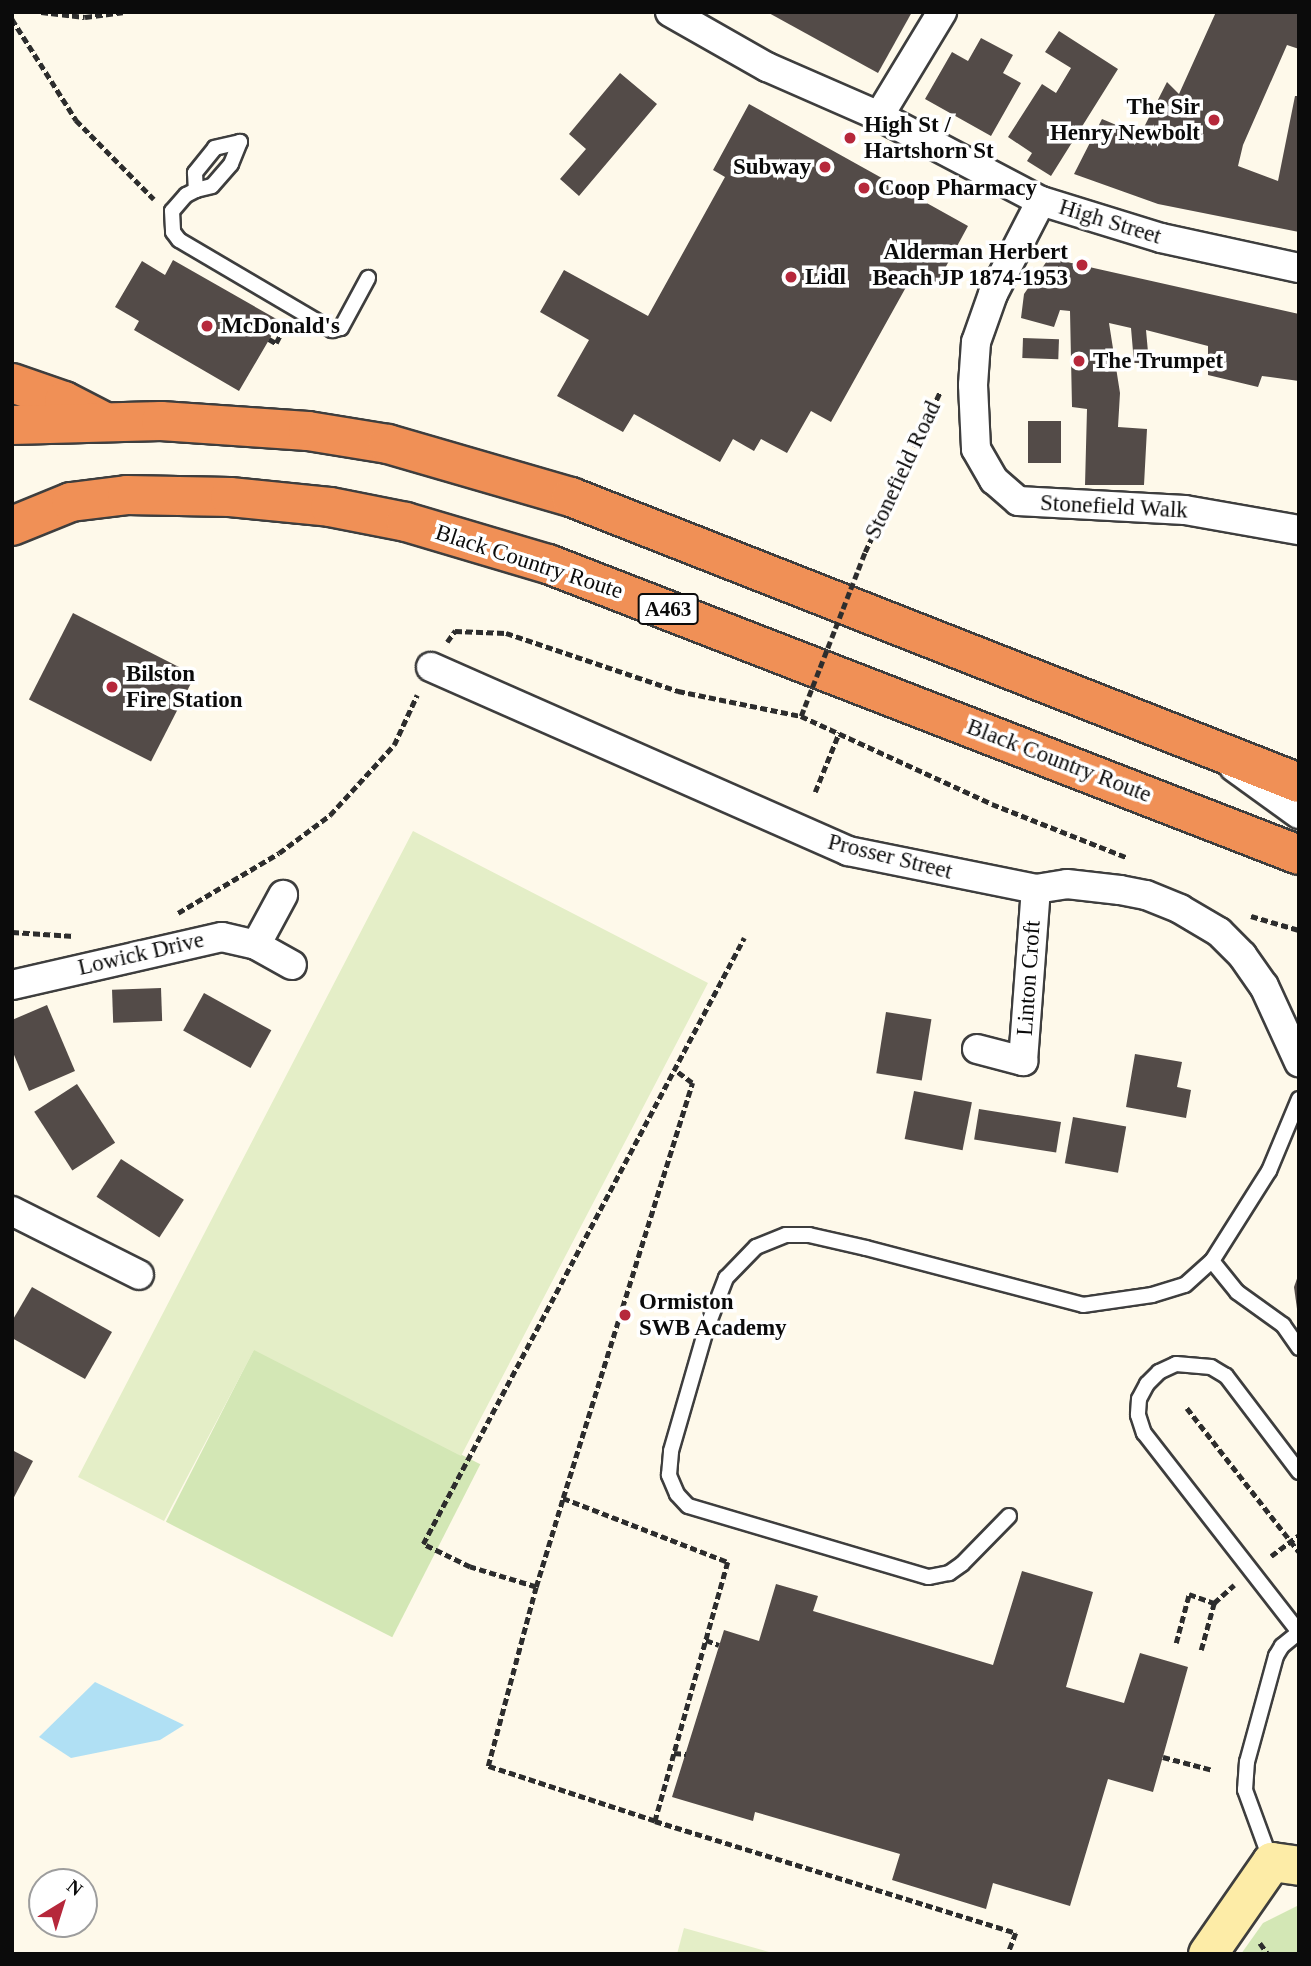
<!DOCTYPE html>
<style>
body{margin:0}
#map{position:relative;width:1311px;height:1966px;overflow:hidden;background:#fef9ea;font-family:"Times New Roman",serif}
div>[style]{position:absolute}
[style*='--x']{left:calc(var(--x)*1px);top:calc(var(--y)*1px);width:calc(var(--w)*1px);rotate:calc(var(--a)*1deg)}
.green>*{inset:0;background:#d3e7b5;transform-origin:0 0}
.pitch>*{inset:0;background:#e4eec7}
.water>*{inset:0;background:#b0e0f4}
.building>*{inset:0;background:#534b48;transform-origin:0 0}
.path>*{height:4.5px;margin-top:-2.25px;transform-origin:0;background:repeating-linear-gradient(90deg,#2d2d2d 0 7px,transparent 0 10.5px)}
.roads{filter:drop-shadow(2px 0 #3e3e3e) drop-shadow(-2px 0 #3e3e3e) drop-shadow(0 2px #3e3e3e) drop-shadow(0 -2px #3e3e3e)}
.lane>*{height:14px;margin:-7px;padding:0 7px;transform-origin:7px;border-radius:7px;background:#fff}
.street>*{height:28px;margin:-14px;padding:0 14px;transform-origin:14px;border-radius:14px;background:#fff}
.secondary>*{height:38px;margin:-19px;padding:0 19px;transform-origin:19px;border-radius:19px;background:#fdeca7}
.highway>*{height:38px;margin:-19px;padding:0 19px;transform-origin:19px;border-radius:19px;background:#f09056}
.path-bridge>*{height:4.5px;margin-top:-2.25px;transform-origin:0;background:repeating-linear-gradient(90deg,#2d2d2d 0 7px,transparent 0 10.5px)}
.dots>*{width:19px;height:19px;translate:-50% -50%;box-sizing:border-box;border:4px solid #fff;border-radius:50%}
span{translate:-50% -50%;white-space:nowrap;text-align:center;line-height:1.15;-webkit-text-stroke:7px #fff;paint-order:stroke}
.shield-label span{padding:2px 5px;background:#fff;border:2px solid;border-radius:5px;-webkit-text-stroke-width:0}
.shield-label{font-size:21px;color:#0b0b0b;font-weight:700}
.poi-label{font-size:23px;color:#0b0b0b;font-weight:700}
.right{translate:-100% -50%;text-align:right}
.left{translate:0 -50%;text-align:left}
.street-label{font-size:23px;color:#0b0b0b}
.frame{position:absolute;inset:0;border:14px solid #0b0b0b;pointer-events:none}
.north{position:absolute;left:28px;top:1868px;width:70px;height:70px;box-sizing:border-box;background:#fff;border:2px solid #9d9d9d;border-radius:50%;rotate:38deg;font-size:19px;font-weight:700;line-height:28px;text-align:center;color:#0b0b0b}
.north::after{content:'';display:block;margin:auto;width:24px;height:32px;background:#b6283b;clip-path:polygon(50% 0,100% 100%,50% 72%,0 100%)}
</style>
<div id="map">
<div class="green">
<i style="left:254px;top:1349px;width:254px;height:194px;rotate:27deg"></i>
<i style="clip-path:polygon(1299px 1905px,1299px 1954px,1241px 1954px,1263px 1923px)"></i>
</div>
<div class="pitch">
<i style="clip-path:polygon(413px 831px,708px 983px,461px 1456px,254px 1350px,164px 1521px,78px 1477px)"></i>
<i style="clip-path:polygon(684px 1928px,776px 1954px,677px 1954px)"></i>
</div>
<div class="water">
<i style="clip-path:polygon(95px 1682px,184px 1725px,160px 1740px,71px 1758px,39px 1737px)"></i>
</div>
<div class="building">
<i style="clip-path:polygon(767px 12px,912px 12px,878px 73px)"></i>
<i style="clip-path:polygon(1216px 12px,1299px 12px,1299px 49px,1287px 45px,1243px 145px,1238px 166px,1278px 181px,1295px 96px,1299px 96px,1299px 232px,1158px 204px,1074px 174px,1102px 119px,1140px 135px,1167px 82px,1179px 94px)"></i>
<i style="clip-path:polygon(1059px 31px,1118px 69px,1051px 176px,1027px 161px,1032px 153px,1008px 137px,1042px 84px,1056px 93px,1071px 68px,1045px 52px)"></i>
<i style="clip-path:polygon(981px 38px,1013px 55px,1003px 73px,1021px 83px,991px 136px,925px 99px,952px 52px,968px 61px)"></i>
<i style="clip-path:polygon(620px 73px,657px 104px,579px 196px,560px 179px,586px 149px,569px 134px)"></i>
<i style="clip-path:polygon(749px 104px,968px 226px,937px 283px,915px 271px,831px 422px,811px 411px,787px 453px,761px 439px,754px 451px,733px 439px,720px 462px,634px 414px,623px 432px,557px 396px,589px 340px,540px 312px,564px 270px,648px 316px,725px 177px,713px 170px)"></i>
<i style="clip-path:polygon(1049px 258px,1299px 314px,1299px 381px,1262px 376px,1258px 387px,1208px 375px,1208px 346px,1146px 330px,1149px 363px,1134px 363px,1131px 328px,1109px 323px,1120px 393px,1118px 427px,1147px 429px,1144px 485px,1085px 485px,1087px 409px,1072px 407px,1070px 311px,1060px 310px,1054px 327px,1021px 318px,1024px 294px)"></i>
<i style="clip-path:polygon(173px 260px,280px 321px,239px 391px,134px 330px,139px 321px,115px 307px,142px 261px,165px 275px)"></i>
<i style="left:1023px;top:338px;width:36px;height:20px;rotate:2deg"></i>
<i style="left:1061px;top:421px;width:42px;height:33px;rotate:90deg"></i>
<i style="left:73px;top:613px;width:137px;height:97px;rotate:27deg"></i>
<i style="left:161px;top:988px;width:33px;height:49px;rotate:88deg"></i>
<i style="left:204px;top:993px;width:77px;height:43px;rotate:29deg"></i>
<i style="clip-path:polygon(47px 1005px,75px 1071px,29px 1091px,12px 1050px,12px 1020px)"></i>
<i style="left:886px;top:1012px;width:46px;height:62px;rotate:9deg"></i>
<i style="clip-path:polygon(1135px 1054px,1182px 1062px,1177px 1087px,1191px 1090px,1186px 1118px,1126px 1107px)"></i>
<i style="left:77px;top:1084px;width:70px;height:51px;rotate:57deg"></i>
<i style="left:914px;top:1091px;width:59px;height:49px;rotate:11deg"></i>
<i style="left:979px;top:1109px;width:83px;height:31px;rotate:9deg"></i>
<i style="left:1073px;top:1117px;width:54px;height:47px;rotate:10deg"></i>
<i style="left:121px;top:1159px;width:75px;height:45px;rotate:33deg"></i>
<i style="clip-path:polygon(1299px 1273px,1299px 1316px,1298px 1316px,1294px 1287px)"></i>
<i style="clip-path:polygon(32px 1287px,112px 1332px,85px 1379px,12px 1338px,12px 1321px)"></i>
<i style="clip-path:polygon(12px 1450px,33px 1461px,12px 1501px)"></i>
<i style="clip-path:polygon(1022px 1571px,1093px 1592px,1066px 1687px,1124px 1703px,1140px 1653px,1188px 1667px,1153px 1792px,1108px 1779px,1070px 1906px,993px 1883px,986px 1909px,892px 1880px,900px 1854px,755px 1812px,753px 1821px,672px 1797px,724px 1630px,759px 1641px,776px 1584px,818px 1596px,813px 1611px,993px 1665px)"></i>
</div>
<div class="path">
<i style="--x:41;--y:12;--w:44;--a:6.5"></i>
<i style="--x:85;--y:17;--w:38;--a:-7"></i>
<i style="--x:12;--y:19;--w:120;--a:57.6"></i>
<i style="--x:76;--y:120;--w:111;--a:45.4"></i>
<i style="--x:269;--y:339;--w:8;--a:30"></i>
<i style="--x:276;--y:343;--w:16;--a:-63"></i>
<i style="--x:865;--y:552;--w:177;--a:-64.9"></i>
<i style="--x:447;--y:642;--w:14;--a:-54"></i>
<i style="--x:455;--y:631;--w:51;--a:2.2"></i>
<i style="--x:506;--y:633;--w:182;--a:18.6"></i>
<i style="--x:678;--y:691;--w:126;--a:11.5"></i>
<i style="--x:801;--y:716;--w:210;--a:24.7"></i>
<i style="--x:992;--y:804;--w:144;--a:21.6"></i>
<i style="--x:815;--y:792;--w:64;--a:-67.9"></i>
<i style="--x:178;--y:913;--w:117;--a:-30.7"></i>
<i style="--x:279;--y:853;--w:64;--a:-36.7"></i>
<i style="--x:330;--y:815;--w:95;--a:-47.6"></i>
<i style="--x:394;--y:745;--w:55;--a:-65.3"></i>
<i style="--x:1251;--y:916;--w:50;--a:16.3"></i>
<i style="--x:12;--y:932;--w:62;--a:3.7"></i>
<i style="--x:1187;--y:1408;--w:182;--a:52.1"></i>
<i style="--x:563;--y:1498;--w:177;--a:21.2"></i>
<i style="--x:728;--y:1562;--w:269;--a:105.7"></i>
<i style="--x:655;--y:1821;--w:176;--a:-161.8"></i>
<i style="--x:488;--y:1766;--w:185;--a:-75"></i>
<i style="--x:536;--y:1587;--w:93;--a:-73.1"></i>
<i style="--x:563;--y:1498;--w:435;--a:-72.7"></i>
<i style="--x:692;--y:1083;--w:21;--a:-143"></i>
<i style="--x:1271;--y:1556;--w:35;--a:-37"></i>
<i style="--x:536;--y:1587;--w:69;--a:-163.1"></i>
<i style="--x:470;--y:1567;--w:52;--a:-153.9"></i>
<i style="--x:423;--y:1544;--w:686;--a:-62.09"></i>
<i style="--x:706;--y:1640;--w:14;--a:21"></i>
<i style="--x:1176;--y:1643;--w:51;--a:-75.1"></i>
<i style="--x:1189;--y:1594;--w:27;--a:20"></i>
<i style="--x:1201;--y:1650;--w:49;--a:-74.5"></i>
<i style="--x:1214;--y:1603;--w:27;--a:-42"></i>
<i style="--x:674;--y:1753;--w:12;--a:5"></i>
<i style="--x:1163;--y:1757;--w:52;--a:14.6"></i>
<i style="--x:655;--y:1821;--w:378;--a:17.2"></i>
<i style="--x:1016;--y:1933;--w:22;--a:111"></i>
<i style="--x:1260;--y:1943;--w:14;--a:54"></i>
</div>
<div class="roads">
<div class="lane">
<i style="--x:240;--y:142;--w:26;--a:167"></i>
<i style="--x:215;--y:148;--w:32;--a:129"></i>
<i style="--x:195;--y:173;--w:17;--a:87"></i>
<i style="--x:196;--y:190;--w:11;--a:153"></i>
<i style="--x:186;--y:195;--w:21;--a:131"></i>
<i style="--x:172;--y:211;--w:21;--a:87"></i>
<i style="--x:173;--y:232;--w:10;--a:53"></i>
<i style="--x:179;--y:240;--w:178;--a:30.5"></i>
<i style="--x:332;--y:330;--w:9;--a:-13"></i>
<i style="--x:341;--y:328;--w:57;--a:-61.6"></i>
<i style="--x:196;--y:190;--w:16;--a:-14"></i>
<i style="--x:212;--y:186;--w:29;--a:-49"></i>
<i style="--x:231;--y:164;--w:24;--a:-68"></i>
<i style="--x:1212;--y:1261;--w:40;--a:51"></i>
<i style="--x:1237;--y:1292;--w:57;--a:35.7"></i>
<i style="--x:1283;--y:1325;--w:28;--a:55"></i>
<i style="--x:1299;--y:1472;--w:121;--a:-127.2"></i>
<i style="--x:1226;--y:1376;--w:17;--a:-149"></i>
<i style="--x:1211;--y:1367;--w:35;--a:-175"></i>
<i style="--x:1176;--y:1364;--w:19;--a:155"></i>
<i style="--x:1159;--y:1372;--w:17;--a:135"></i>
<i style="--x:1147;--y:1384;--w:17;--a:118"></i>
<i style="--x:1139;--y:1399;--w:16;--a:94"></i>
<i style="--x:1138;--y:1415;--w:19;--a:72"></i>
<i style="--x:1144;--y:1433;--w:252;--a:52.1"></i>
<i style="--x:1009;--y:1516;--w:67;--a:134.4"></i>
<i style="--x:962;--y:1564;--w:16;--a:145"></i>
<i style="--x:949;--y:1573;--w:21;--a:169"></i>
<i style="--x:928;--y:1577;--w:250;--a:-163.5"></i>
<i style="--x:688;--y:1506;--w:16;--a:-133"></i>
<i style="--x:677;--y:1494;--w:21;--a:-113"></i>
<i style="--x:669;--y:1475;--w:24;--a:-85"></i>
<i style="--x:671;--y:1451;--w:126;--a:-73.9"></i>
<i style="--x:706;--y:1330;--w:56;--a:-69"></i>
<i style="--x:726;--y:1278;--w:43;--a:-45.9"></i>
<i style="--x:756;--y:1247;--w:32;--a:-22"></i>
<i style="--x:786;--y:1235;--w:23;--a:0"></i>
<i style="--x:809;--y:1235;--w:58;--a:12.8"></i>
<i style="--x:866;--y:1248;--w:224;--a:14.7"></i>
<i style="--x:1083;--y:1305;--w:70;--a:-8.2"></i>
<i style="--x:1152;--y:1295;--w:34;--a:-17"></i>
<i style="--x:1185;--y:1285;--w:36;--a:-42"></i>
<i style="--x:1212;--y:1261;--w:107;--a:-57.7"></i>
<i style="--x:1269;--y:1171;--w:78;--a:-67.4"></i>
<i style="--x:1271;--y:1861;--w:76;--a:-110.1"></i>
<i style="--x:1245;--y:1790;--w:28;--a:-86"></i>
<i style="--x:1247;--y:1762;--w:110;--a:-74.7"></i>
<i style="--x:1276;--y:1656;--w:12;--a:-59"></i>
<i style="--x:1282;--y:1646;--w:22;--a:-39"></i>
</div>
<div class="street">
<i style="--x:670;--y:12;--w:112;--a:29.6"></i>
<i style="--x:767;--y:67;--w:122;--a:23.6"></i>
<i style="--x:879;--y:116;--w:183;--a:27.7"></i>
<i style="--x:1041;--y:201;--w:126;--a:17.1"></i>
<i style="--x:1161;--y:238;--w:141;--a:12.3"></i>
<i style="--x:879;--y:116;--w:122;--a:-58.8"></i>
<i style="--x:1041;--y:201;--w:105;--a:117.3"></i>
<i style="--x:993;--y:294;--w:51;--a:109.5"></i>
<i style="--x:976;--y:342;--w:43;--a:94"></i>
<i style="--x:973;--y:385;--w:64;--a:87.3"></i>
<i style="--x:976;--y:449;--w:36;--a:60"></i>
<i style="--x:994;--y:480;--w:32;--a:41"></i>
<i style="--x:1018;--y:501;--w:167;--a:3.1"></i>
<i style="--x:1185;--y:510;--w:116;--a:10"></i>
<i style="--x:431;--y:667;--w:456;--a:23.8"></i>
<i style="--x:848;--y:851;--w:192;--a:11.4"></i>
<i style="--x:1036;--y:889;--w:31;--a:-9"></i>
<i style="--x:1067;--y:884;--w:53;--a:6.5"></i>
<i style="--x:1120;--y:890;--w:26;--a:11"></i>
<i style="--x:1146;--y:895;--w:37;--a:22"></i>
<i style="--x:1180;--y:909;--w:45;--a:30.5"></i>
<i style="--x:1219;--y:932;--w:33;--a:45"></i>
<i style="--x:1242;--y:955;--w:38;--a:55"></i>
<i style="--x:1264;--y:986;--w:84;--a:65.3"></i>
<i style="--x:1234;--y:767;--w:80;--a:35.9"></i>
<i style="--x:256;--y:945;--w:41;--a:29.1"></i>
<i style="--x:12;--y:985;--w:215;--a:-12.9"></i>
<i style="--x:222;--y:937;--w:35;--a:13"></i>
<i style="--x:256;--y:945;--w:57;--a:-61.6"></i>
<i style="--x:977;--y:1049;--w:48;--a:14.6"></i>
<i style="--x:1023;--y:1061;--w:172;--a:-85.7"></i>
<i style="--x:12;--y:1211;--w:142;--a:26.7"></i>
</div>
<div class="secondary">
<i style="--x:1208;--y:1954;--w:112;--a:-55.2"></i>
<i style="--x:1272;--y:1862;--w:27;--a:8"></i>
</div>
<div class="highway">
<i style="--x:12;--y:383;--w:55;--a:19.1"></i>
<i style="--x:64;--y:401;--w:42;--a:27.2"></i>
<i style="--x:12;--y:425;--w:149;--a:-1.5"></i>
<i style="--x:161;--y:421;--w:147;--a:3.9"></i>
<i style="--x:308;--y:431;--w:81;--a:9.2"></i>
<i style="--x:388;--y:444;--w:191;--a:16.2"></i>
<i style="--x:571;--y:497;--w:782;--a:21.45"></i>
<i style="--x:12;--y:526;--w:64;--a:-22.1"></i>
<i style="--x:71;--y:502;--w:56;--a:-7.1"></i>
<i style="--x:127;--y:495;--w:103;--a:1.1"></i>
<i style="--x:230;--y:497;--w:100;--a:5.7"></i>
<i style="--x:330;--y:507;--w:77;--a:11.2"></i>
<i style="--x:406;--y:522;--w:148;--a:16.5"></i>
<i style="--x:548;--y:564;--w:805;--a:21.18"></i>
</div>
</div>
<div class="path-bridge">
<i style="--x:801;--y:716;--w:176;--a:-68.7"></i>
</div>
<div class="dots">
<i style="left:1214px;top:120px;background:#b6283b"></i>
<i style="left:850px;top:138px;background:#b6283b"></i>
<i style="left:825px;top:167px;background:#b6283b"></i>
<i style="left:864px;top:188px;background:#b6283b"></i>
<i style="left:1082px;top:265px;background:#b6283b"></i>
<i style="left:791px;top:277px;background:#b6283b"></i>
<i style="left:207px;top:326px;background:#b6283b"></i>
<i style="left:1079px;top:361px;background:#b6283b"></i>
<i style="left:112px;top:687px;background:#b6283b"></i>
<i style="left:625px;top:1315px;background:#b6283b"></i>
</div>
<div class="shield-label">
<span style="left:668px;top:609px">A463</span>
</div>
<div class="poi-label">
<span class="right" style="left:1200px;top:120px">The Sir<br>Henry Newbolt</span>
<span class="left" style="left:864px;top:138px">High St /<br>Hartshorn St</span>
<span class="right" style="left:811px;top:167px">Subway</span>
<span class="left" style="left:878px;top:188px">Coop Pharmacy</span>
<span class="right" style="left:1068px;top:265px">Alderman Herbert<br>Beach JP 1874-1953</span>
<span class="left" style="left:805px;top:277px">Lidl</span>
<span class="left" style="left:221px;top:326px">McDonald's</span>
<span class="left" style="left:1093px;top:361px">The Trumpet</span>
<span class="left" style="left:126px;top:687px">Bilston<br>Fire Station</span>
<span class="left" style="left:639px;top:1315px">Ormiston<br>SWB Academy</span>
</div>
<div class="street-label">
<span style="left:1110px;top:222px;rotate:17deg">High Street</span>
<span style="left:903px;top:470px;rotate:-65deg">Stonefield Road</span>
<span style="left:1114px;top:507px;rotate:3deg">Stonefield Walk</span>
<span style="left:529px;top:562px;rotate:18deg">Black Country Route</span>
<span style="left:1059px;top:761px;rotate:21deg">Black Country Route</span>
<span style="left:890px;top:857px;rotate:14deg">Prosser Street</span>
<span style="left:141px;top:954px;rotate:-13deg">Lowick Drive</span>
<span style="left:1029px;top:978px;rotate:-86deg">Linton Croft</span>
</div>
<div class="frame"></div>
<div class="north">N</div>
</div>
